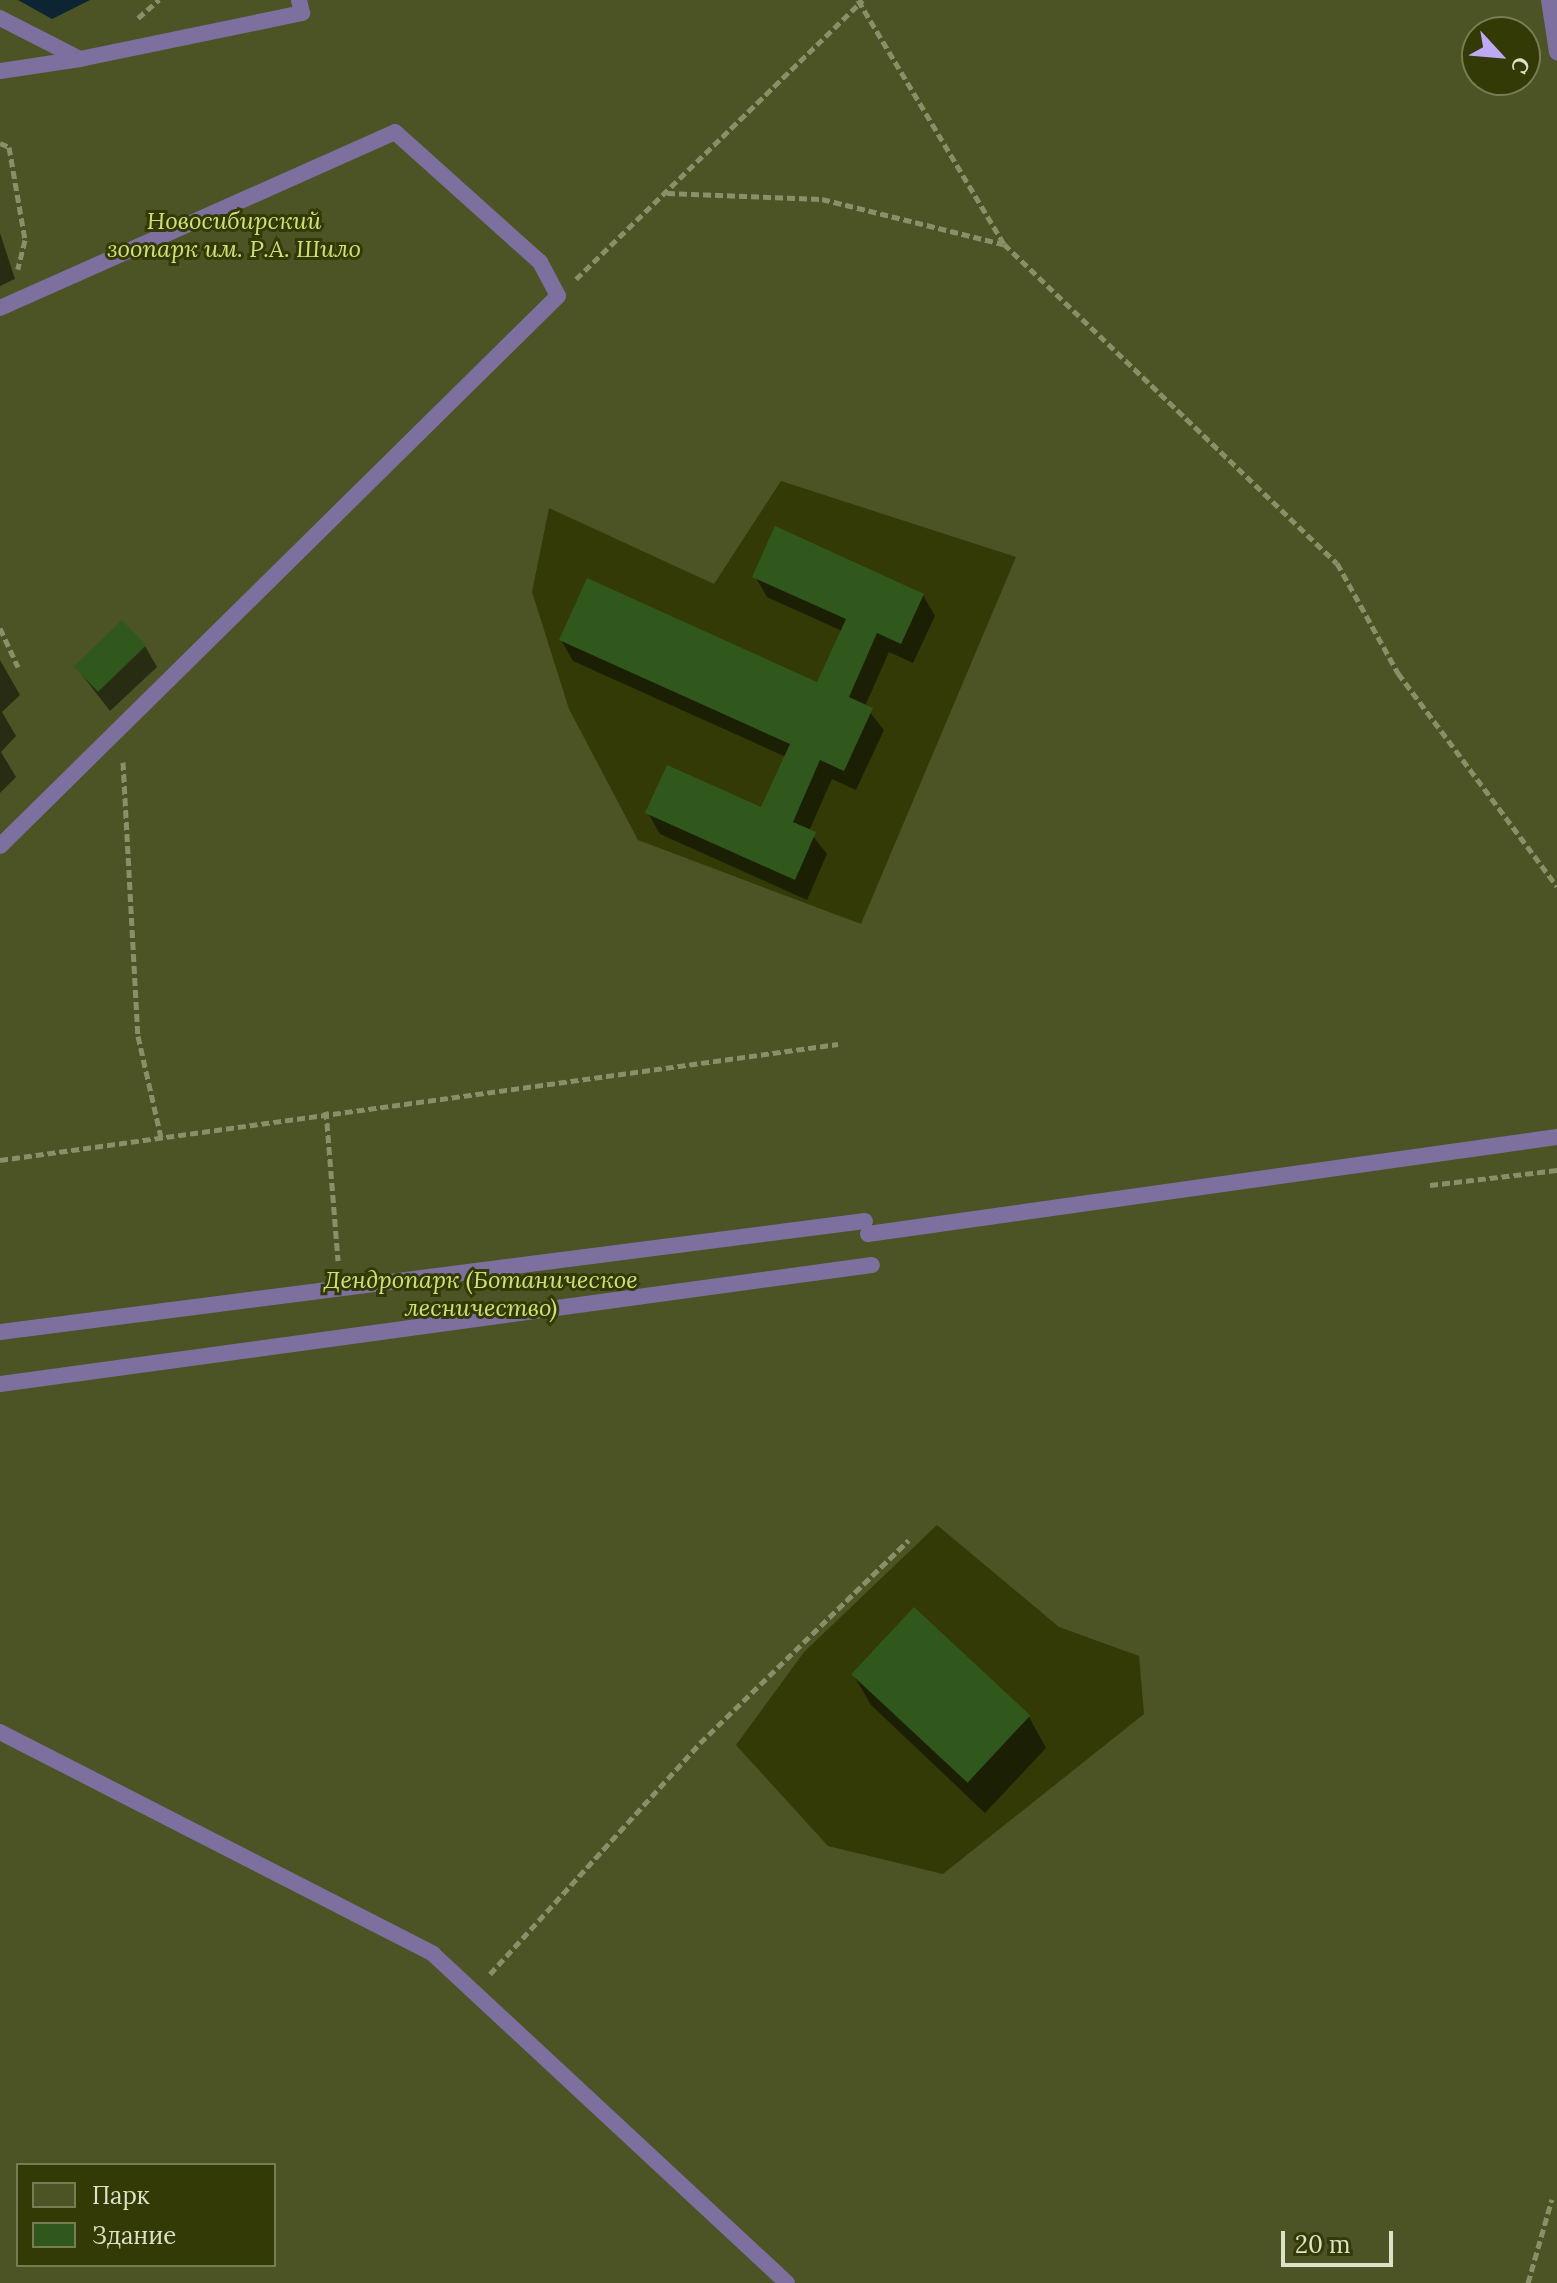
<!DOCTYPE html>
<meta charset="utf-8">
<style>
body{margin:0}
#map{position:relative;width:1557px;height:2283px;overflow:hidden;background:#343a06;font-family:Lora,serif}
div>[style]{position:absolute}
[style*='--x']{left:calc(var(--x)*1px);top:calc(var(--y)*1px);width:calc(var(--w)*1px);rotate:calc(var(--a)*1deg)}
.green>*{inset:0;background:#4c5325}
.water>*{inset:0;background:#0d2533}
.shadow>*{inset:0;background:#0007}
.building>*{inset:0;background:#31581c;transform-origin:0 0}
.path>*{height:5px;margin-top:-2.5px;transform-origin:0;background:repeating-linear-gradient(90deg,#898f68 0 8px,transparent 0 12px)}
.service>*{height:16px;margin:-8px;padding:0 8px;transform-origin:8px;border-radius:8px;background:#7d709f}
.pedestrian>*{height:16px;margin:-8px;padding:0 8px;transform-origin:8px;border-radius:8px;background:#7d709f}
span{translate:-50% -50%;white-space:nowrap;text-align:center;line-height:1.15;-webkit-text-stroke:6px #343a06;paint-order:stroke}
.park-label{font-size:24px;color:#d0e079;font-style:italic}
.legend{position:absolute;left:16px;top:2163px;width:260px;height:104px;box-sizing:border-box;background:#343a06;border:2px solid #777d53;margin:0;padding:10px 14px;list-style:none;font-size:24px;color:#dce2c7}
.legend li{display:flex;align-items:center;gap:16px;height:40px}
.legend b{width:40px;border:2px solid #777d53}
.north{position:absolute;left:1461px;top:16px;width:80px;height:80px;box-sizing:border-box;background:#343a06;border:2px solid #777d53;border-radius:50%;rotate:116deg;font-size:22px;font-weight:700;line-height:32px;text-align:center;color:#dce2c7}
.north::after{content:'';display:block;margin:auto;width:28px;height:36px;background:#bea9f5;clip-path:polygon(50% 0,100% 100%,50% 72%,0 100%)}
.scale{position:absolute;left:1281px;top:2231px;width:112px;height:36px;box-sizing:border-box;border:4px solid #dce2c7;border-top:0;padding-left:10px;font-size:24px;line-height:28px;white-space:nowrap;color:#dce2c7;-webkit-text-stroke:6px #343a06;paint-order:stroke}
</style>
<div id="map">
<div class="green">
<i style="clip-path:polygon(evenodd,0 0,1557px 0,1557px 2283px,0 2283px,0 0,1477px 32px,1525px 32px,1525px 80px,1477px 80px,1477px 32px,0 0,781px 481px,1016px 557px,861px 924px,638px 840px,569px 709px,532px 592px,549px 508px,714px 584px,781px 481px,0 0,937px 1525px,1059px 1627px,1139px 1656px,1144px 1714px,943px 1874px,828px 1846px,736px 1745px,804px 1652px,937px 1525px,0 0,18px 2165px,274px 2165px,274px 2265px,18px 2265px,18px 2165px)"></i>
</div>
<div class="water">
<i style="clip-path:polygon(18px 0,90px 0,52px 19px)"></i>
</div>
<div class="shadow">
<i style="clip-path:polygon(0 233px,15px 279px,0 286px)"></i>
<i style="clip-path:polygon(755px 576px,923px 595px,935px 616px,913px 663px,889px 652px,865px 706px,884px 730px,856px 790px,832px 779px,809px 831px,827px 854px,807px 900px,660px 834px,648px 813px,762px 810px,786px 757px,573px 661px,561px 640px,818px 684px,842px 631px,767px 597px)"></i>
<i style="clip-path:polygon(145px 646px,157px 667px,110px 711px,76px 667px)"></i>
<i style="clip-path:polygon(0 660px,20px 695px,2px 712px,16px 736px,1px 752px,16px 777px,0 793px)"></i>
<i style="clip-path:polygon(853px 1674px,1029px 1717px,1046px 1748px,985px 1813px,871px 1705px)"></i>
</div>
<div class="building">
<i style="clip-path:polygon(775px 526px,924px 594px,901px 644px,877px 633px,849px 697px,873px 708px,844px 771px,820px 760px,793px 822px,816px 832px,795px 880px,645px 813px,667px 765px,761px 807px,790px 744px,559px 640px,587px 578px,817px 682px,846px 619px,752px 577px)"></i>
<i style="left:122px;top:620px;width:35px;height:67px;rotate:46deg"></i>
<i style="left:914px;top:1607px;width:159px;height:92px;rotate:43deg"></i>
</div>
<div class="path">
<i style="--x:858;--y:0;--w:284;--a:59.1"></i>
<i style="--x:1004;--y:244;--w:461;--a:43.8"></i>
<i style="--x:1337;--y:563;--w:126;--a:61"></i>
<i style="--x:1398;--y:673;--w:266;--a:53.3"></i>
<i style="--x:138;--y:18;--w:28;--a:-41"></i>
<i style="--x:0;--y:143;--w:10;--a:24"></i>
<i style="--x:9;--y:147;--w:94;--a:80.2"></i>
<i style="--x:25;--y:240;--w:30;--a:104"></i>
<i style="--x:667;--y:193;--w:155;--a:2.2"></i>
<i style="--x:822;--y:199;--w:187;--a:14"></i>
<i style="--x:576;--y:279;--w:400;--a:-44.2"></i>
<i style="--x:0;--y:628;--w:43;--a:65.2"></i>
<i style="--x:123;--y:762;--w:274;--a:86.9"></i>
<i style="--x:138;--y:1036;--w:104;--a:77.2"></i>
<i style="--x:326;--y:1111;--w:150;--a:85.4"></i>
<i style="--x:0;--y:1160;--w:846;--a:-7.88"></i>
<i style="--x:1430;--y:1185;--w:128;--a:-6.7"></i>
<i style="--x:490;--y:1974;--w:312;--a:-47.7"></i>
<i style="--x:700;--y:1743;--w:291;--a:-44.2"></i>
<i style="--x:1528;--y:2283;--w:87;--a:-74.1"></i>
</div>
<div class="service">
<i style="--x:0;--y:308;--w:432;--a:-24"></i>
<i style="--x:395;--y:132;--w:195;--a:41.9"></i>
<i style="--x:540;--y:262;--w:38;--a:62"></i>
<i style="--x:558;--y:296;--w:783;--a:135.41"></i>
</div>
<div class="pedestrian">
<i style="--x:1549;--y:0;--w:53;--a:81.3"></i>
<i style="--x:0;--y:18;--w:90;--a:27.1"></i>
<i style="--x:80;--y:59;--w:227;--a:-11.7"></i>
<i style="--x:302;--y:13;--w:13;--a:-103"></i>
<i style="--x:0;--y:71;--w:81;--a:-8.5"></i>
<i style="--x:868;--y:1234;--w:696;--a:-8.01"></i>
<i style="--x:0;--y:1332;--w:872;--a:-7.31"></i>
<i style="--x:0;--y:1384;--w:880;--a:-7.77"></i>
<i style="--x:0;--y:1732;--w:487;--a:27.1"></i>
<i style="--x:433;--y:1954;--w:483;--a:42.9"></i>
</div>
<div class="park-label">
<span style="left:234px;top:235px">Новосибирский<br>зоопарк им. Р.А. Шило</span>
<span style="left:481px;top:1294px">Дендропарк (Ботаническое<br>лесничество)</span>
</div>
<ul class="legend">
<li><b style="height:22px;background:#4c5325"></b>Парк</li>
<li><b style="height:22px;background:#31581c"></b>Здание</li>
</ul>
<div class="north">С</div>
<div class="scale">20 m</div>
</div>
